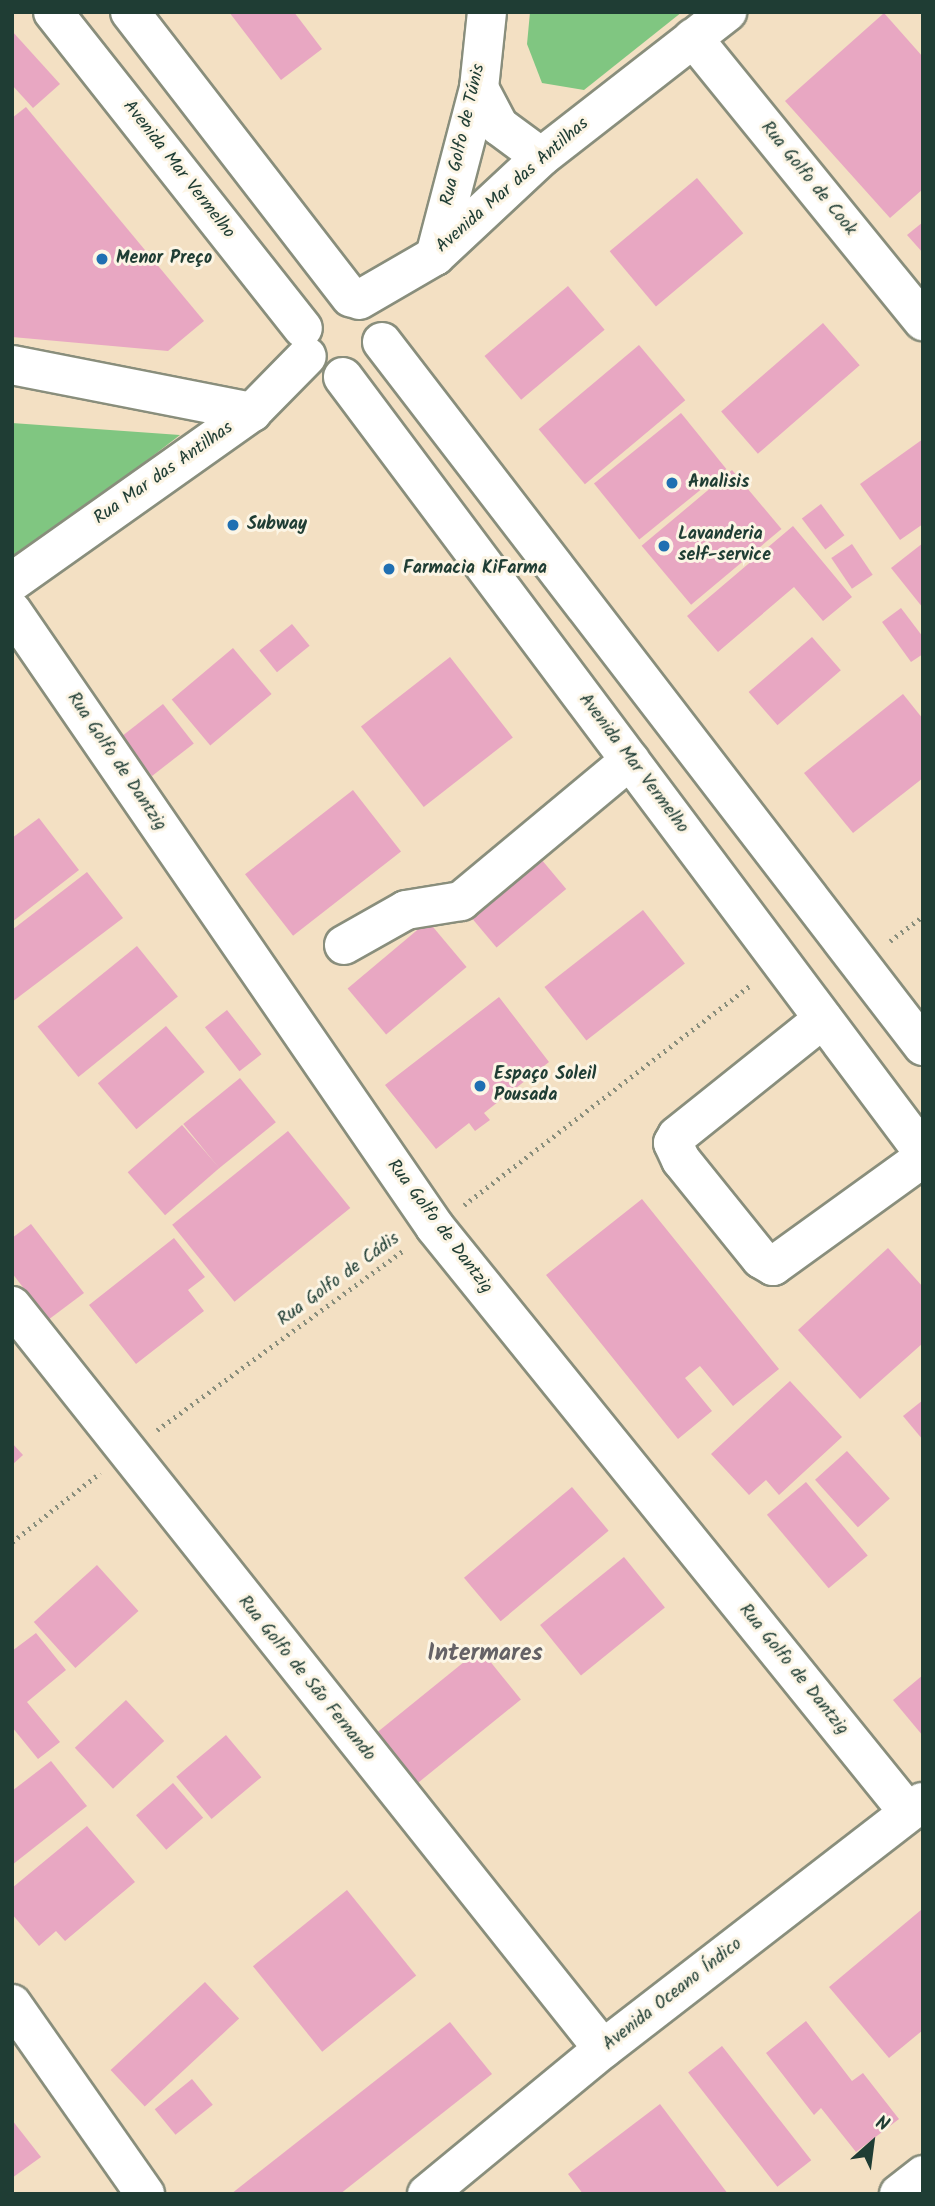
<!DOCTYPE html>
<meta charset="utf-8">
<style>
body{margin:0}
#map{position:relative;width:935px;height:2206px;overflow:hidden;background:#f3e0c3;font-family:Kalam,sans-serif}
div>[style]{position:absolute}
[style*='--x']{left:calc(var(--x)*1px);top:calc(var(--y)*1px);width:calc(var(--w)*1px);rotate:calc(var(--a)*1deg)}
.green>*{inset:0;background:#80c681}
.building>*{inset:0;background:#e8a7c2;transform-origin:0 0}
.path>*{height:4.5px;margin-top:-2.25px;transform-origin:0;background:repeating-linear-gradient(90deg,#898e7c 0 2px,transparent 0 7px)}
.roads{filter:drop-shadow(2px 0 #898e7c) drop-shadow(-2px 0 #898e7c) drop-shadow(0 2px #898e7c) drop-shadow(0 -2px #898e7c)}
.minor>*{height:38px;margin:-19px;padding:0 19px;transform-origin:19px;border-radius:19px;background:#fff}
.dots>*{width:19px;height:19px;translate:-50% -50%;box-sizing:border-box;border:4px solid #fcf5e5;border-radius:50%}
span{translate:-50% -50%;white-space:nowrap;text-align:center;line-height:1.15;-webkit-text-stroke:6px #fcf5e5;paint-order:stroke}
.street-label{font-size:18px;color:#1f3d34}
.poi-label{font-size:18px;color:#1f3d34;font-weight:700}
.left{translate:0 -50%;text-align:left}
.district-label{font-size:24px;color:#656266;font-weight:700}
.frame{position:absolute;inset:0;border:14px solid #1f3d34;pointer-events:none}
.north{position:absolute;left:837px;top:2108px;width:70px;height:70px;-webkit-text-stroke:5px #fcf5e5;paint-order:stroke;rotate:28deg;font-size:19px;font-weight:700;line-height:28px;text-align:center;color:#1f3d34}
.north::after{content:'';display:block;margin:auto;width:24px;height:32px;background:#1f3d34;clip-path:polygon(50% 0,100% 100%,50% 72%,0 100%)}
</style>
<div id="map">
<div class="green">
<i style="clip-path:polygon(530px 12px,682px 12px,584px 90px,542px 83px,527px 44px)"></i>
<i style="clip-path:polygon(12px 423px,180px 435px,12px 564px)"></i>
</div>
<div class="building">
<i style="clip-path:polygon(229px 12px,294px 12px,322px 49px,281px 80px)"></i>
<i style="clip-path:polygon(884px 13px,923px 57px,923px 189px,890px 218px,785px 101px)"></i>
<i style="clip-path:polygon(12px 31px,60px 84px,33px 108px,12px 85px)"></i>
<i style="clip-path:polygon(26px 107px,204px 321px,168px 351px,12px 337px,12px 118px)"></i>
<i style="left:697px;top:178px;width:72px;height:114px;rotate:50deg"></i>
<i style="clip-path:polygon(923px 222px,923px 253px,907px 235px)"></i>
<i style="left:568px;top:286px;width:57px;height:109px;rotate:50deg"></i>
<i style="left:823px;top:323px;width:56px;height:135px;rotate:49deg"></i>
<i style="left:639px;top:345px;width:72px;height:131px;rotate:50deg"></i>
<i style="left:681px;top:413px;width:72px;height:112px;rotate:51deg"></i>
<i style="clip-path:polygon(923px 439px,923px 524px,900px 540px,860px 484px)"></i>
<i style="left:732px;top:470px;width:77px;height:118px;rotate:50deg"></i>
<i style="left:821px;top:504px;width:39px;height:24px;rotate:53deg"></i>
<i style="clip-path:polygon(793px 526px,852px 597px,823px 621px,794px 587px,718px 652px,687px 616px)"></i>
<i style="clip-path:polygon(923px 543px,923px 608px,891px 568px)"></i>
<i style="left:852px;top:544px;width:37px;height:25px;rotate:56deg"></i>
<i style="clip-path:polygon(901px 608px,923px 637px,923px 654px,911px 662px,882px 622px)"></i>
<i style="left:292px;top:624px;width:28px;height:42px;rotate:51deg"></i>
<i style="left:812px;top:637px;width:44px;height:84px;rotate:49deg"></i>
<i style="left:233px;top:648px;width:60px;height:80px;rotate:50deg"></i>
<i style="left:450px;top:657px;width:102px;height:113px;rotate:52deg"></i>
<i style="clip-path:polygon(903px 694px,923px 719px,923px 778px,853px 833px,804px 773px)"></i>
<i style="left:163px;top:704px;width:50px;height:53px;rotate:52deg"></i>
<i style="left:353px;top:790px;width:78px;height:137px;rotate:52deg"></i>
<i style="clip-path:polygon(39px 818px,79px 870px,12px 922px,12px 838px)"></i>
<i style="left:536px;top:853px;width:47px;height:91px;rotate:50deg"></i>
<i style="clip-path:polygon(87px 872px,123px 918px,12px 1002px,12px 930px)"></i>
<i style="left:643px;top:910px;width:68px;height:125px;rotate:52deg"></i>
<i style="left:428px;top:921px;width:60px;height:105px;rotate:50deg"></i>
<i style="left:137px;top:946px;width:65px;height:128px;rotate:51deg"></i>
<i style="clip-path:polygon(499px 997px,549px 1062px,484px 1113px,490px 1120px,475px 1131px,469px 1123px,436px 1149px,385px 1085px)"></i>
<i style="left:227px;top:1010px;width:56px;height:28px;rotate:52deg"></i>
<i style="left:166px;top:1026px;width:60px;height:89px;rotate:50deg"></i>
<i style="left:240px;top:1078px;width:57px;height:73px;rotate:51deg"></i>
<i style="left:182px;top:1125px;width:57px;height:72px;rotate:49deg"></i>
<i style="left:288px;top:1131px;width:99px;height:149px;rotate:51deg"></i>
<i style="clip-path:polygon(642px 1199px,779px 1369px,733px 1406px,700px 1366px,685px 1378px,712px 1411px,678px 1439px,546px 1275px)"></i>
<i style="clip-path:polygon(31px 1224px,84px 1293px,48px 1320px,12px 1273px,12px 1238px)"></i>
<i style="clip-path:polygon(174px 1238px,205px 1277px,188px 1290px,204px 1311px,136px 1364px,89px 1305px)"></i>
<i style="clip-path:polygon(888px 1248px,923px 1287px,923px 1343px,860px 1399px,798px 1330px)"></i>
<i style="clip-path:polygon(790px 1381px,842px 1437px,779px 1495px,766px 1480px,749px 1495px,711px 1454px)"></i>
<i style="clip-path:polygon(923px 1400px,923px 1440px,903px 1416px)"></i>
<i style="clip-path:polygon(12px 1443px,23px 1455px,12px 1465px)"></i>
<i style="left:847px;top:1451px;width:64px;height:43px;rotate:48deg"></i>
<i style="left:806px;top:1482px;width:96px;height:51px;rotate:50deg"></i>
<i style="left:572px;top:1487px;width:57px;height:141px;rotate:50deg"></i>
<i style="left:624px;top:1557px;width:65px;height:108px;rotate:51deg"></i>
<i style="left:97px;top:1565px;width:62px;height:85px;rotate:48deg"></i>
<i style="clip-path:polygon(36px 1633px,66px 1670px,27px 1702px,60px 1742px,38px 1759px,12px 1727px,12px 1651px)"></i>
<i style="left:480px;top:1649px;width:65px;height:133px;rotate:51deg"></i>
<i style="clip-path:polygon(923px 1675px,923px 1736px,893px 1700px)"></i>
<i style="left:126px;top:1700px;width:56px;height:70px;rotate:47deg"></i>
<i style="left:226px;top:1735px;width:55px;height:65px;rotate:50deg"></i>
<i style="clip-path:polygon(51px 1761px,87px 1806px,12px 1865px,12px 1791px)"></i>
<i style="left:173px;top:1783px;width:46px;height:49px;rotate:49deg"></i>
<i style="clip-path:polygon(87px 1826px,135px 1882px,65px 1941px,56px 1931px,39px 1946px,12px 1914px,12px 1888px)"></i>
<i style="left:347px;top:1890px;width:110px;height:121px;rotate:51deg"></i>
<i style="clip-path:polygon(921px 1910px,923px 2030px,889px 2058px,829px 1987px)"></i>
<i style="left:205px;top:1982px;width:50px;height:129px;rotate:47deg"></i>
<i style="clip-path:polygon(806px 2021px,852px 2081px,863px 2073px,899px 2119px,856px 2152px,821px 2108px,814px 2115px,766px 2053px)"></i>
<i style="clip-path:polygon(450px 2022px,492px 2074px,340px 2194px,231px 2194px)"></i>
<i style="left:722px;top:2046px;width:145px;height:43px;rotate:52deg"></i>
<i style="left:192px;top:2079px;width:33px;height:48px;rotate:51deg"></i>
<i style="clip-path:polygon(660px 2104px,728px 2194px,583px 2194px,568px 2174px)"></i>
<i style="clip-path:polygon(12px 2120px,41px 2157px,12px 2178px)"></i>
</div>
<div class="path">
<i style="--x:890;--y:941;--w:41;--a:-37.1"></i>
<i style="--x:464;--y:1205;--w:363;--a:-37.5"></i>
<i style="--x:157;--y:1430;--w:306;--a:-36.1"></i>
<i style="--x:12;--y:1542;--w:112;--a:-38.1"></i>
</div>
<div class="roads">
<div class="minor">
<i style="--x:53;--y:12;--w:403;--a:51.7"></i>
<i style="--x:130;--y:12;--w:361;--a:52.3"></i>
<i style="--x:693;--y:38;--w:365;--a:50.9"></i>
<i style="--x:479;--y:88;--w:43;--a:62.2"></i>
<i style="--x:499;--y:126;--w:52;--a:36.4"></i>
<i style="--x:435;--y:256;--w:174;--a:-75.3"></i>
<i style="--x:479;--y:88;--w:76;--a:-84"></i>
<i style="--x:359;--y:300;--w:88;--a:-30.1"></i>
<i style="--x:435;--y:256;--w:145;--a:-43"></i>
<i style="--x:541;--y:157;--w:236;--a:-37.9"></i>
<i style="--x:382;--y:342;--w:888;--a:52.46"></i>
<i style="--x:12;--y:365;--w:245;--a:11.1"></i>
<i style="--x:343;--y:377;--w:968;--a:53.19"></i>
<i style="--x:12;--y:582;--w:294;--a:-35.3"></i>
<i style="--x:252;--y:412;--w:78;--a:-45.5"></i>
<i style="--x:12;--y:611;--w:747;--a:55.52"></i>
<i style="--x:435;--y:1227;--w:752;--a:51.04"></i>
<i style="--x:344;--y:945;--w:71;--a:-29.4"></i>
<i style="--x:406;--y:910;--w:56;--a:-9.3"></i>
<i style="--x:461;--y:901;--w:220;--a:-39.8"></i>
<i style="--x:823;--y:1019;--w:187;--a:141.3"></i>
<i style="--x:677;--y:1136;--w:8;--a:120"></i>
<i style="--x:673;--y:1143;--w:19;--a:65"></i>
<i style="--x:681;--y:1160;--w:127;--a:51.1"></i>
<i style="--x:761;--y:1259;--w:14;--a:30"></i>
<i style="--x:773;--y:1266;--w:185;--a:-35.8"></i>
<i style="--x:12;--y:1306;--w:949;--a:51.5"></i>
<i style="--x:12;--y:2004;--w:232;--a:55"></i>
<i style="--x:427;--y:2194;--w:228;--a:-39.5"></i>
<i style="--x:603;--y:2049;--w:404;--a:-37.7"></i>
<i style="--x:899;--y:2194;--w:31;--a:-38"></i>
</div>
</div>
<div class="dots">
<i style="left:102px;top:259px;background:#1f6fb2"></i>
<i style="left:672px;top:483px;background:#1f6fb2"></i>
<i style="left:233px;top:525px;background:#1f6fb2"></i>
<i style="left:664px;top:546px;background:#1f6fb2"></i>
<i style="left:389px;top:569px;background:#1f6fb2"></i>
<i style="left:480px;top:1086px;background:#1f6fb2"></i>
</div>
<div class="street-label">
<span style="left:464px;top:135px;rotate:-77deg">Rua Golfo de Túnis</span>
<span style="left:178px;top:170px;rotate:52deg">Avenida Mar Vermelho</span>
<span style="left:808px;top:179px;rotate:51deg">Rua Golfo de Cook</span>
<span style="left:513px;top:186px;rotate:-41deg">Avenida Mar das Antilhas</span>
<span style="left:164px;top:474px;rotate:-35deg">Rua Mar das Antilhas</span>
<span style="left:116px;top:762px;rotate:56deg">Rua Golfo de Dantzig</span>
<span style="left:633px;top:764px;rotate:53deg">Avenida Mar Vermelho</span>
<span style="left:439px;top:1227px;rotate:53deg">Rua Golfo de Dantzig</span>
<span style="left:339px;top:1280px;rotate:-36deg">Rua Golfo de Cádis</span>
<span style="left:793px;top:1670px;rotate:51deg">Rua Golfo de Dantzig</span>
<span style="left:306px;top:1679px;rotate:51deg">Rua Golfo de São Fernando</span>
<span style="left:673px;top:1995px;rotate:-38deg">Avenida Oceano Índico</span>
</div>
<div class="poi-label">
<span class="left" style="left:116px;top:259px">Menor Preço</span>
<span class="left" style="left:688px;top:483px">Analisis</span>
<span class="left" style="left:247px;top:525px">Subway</span>
<span class="left" style="left:678px;top:546px">Lavanderia<br>self-service</span>
<span class="left" style="left:403px;top:569px">Farmacia KiFarma</span>
<span class="left" style="left:494px;top:1086px">Espaço Soleil<br>Pousada</span>
</div>
<div class="district-label">
<span style="left:485px;top:1654px">Intermares</span>
</div>
<div class="frame"></div>
<div class="north">N</div>
</div>
